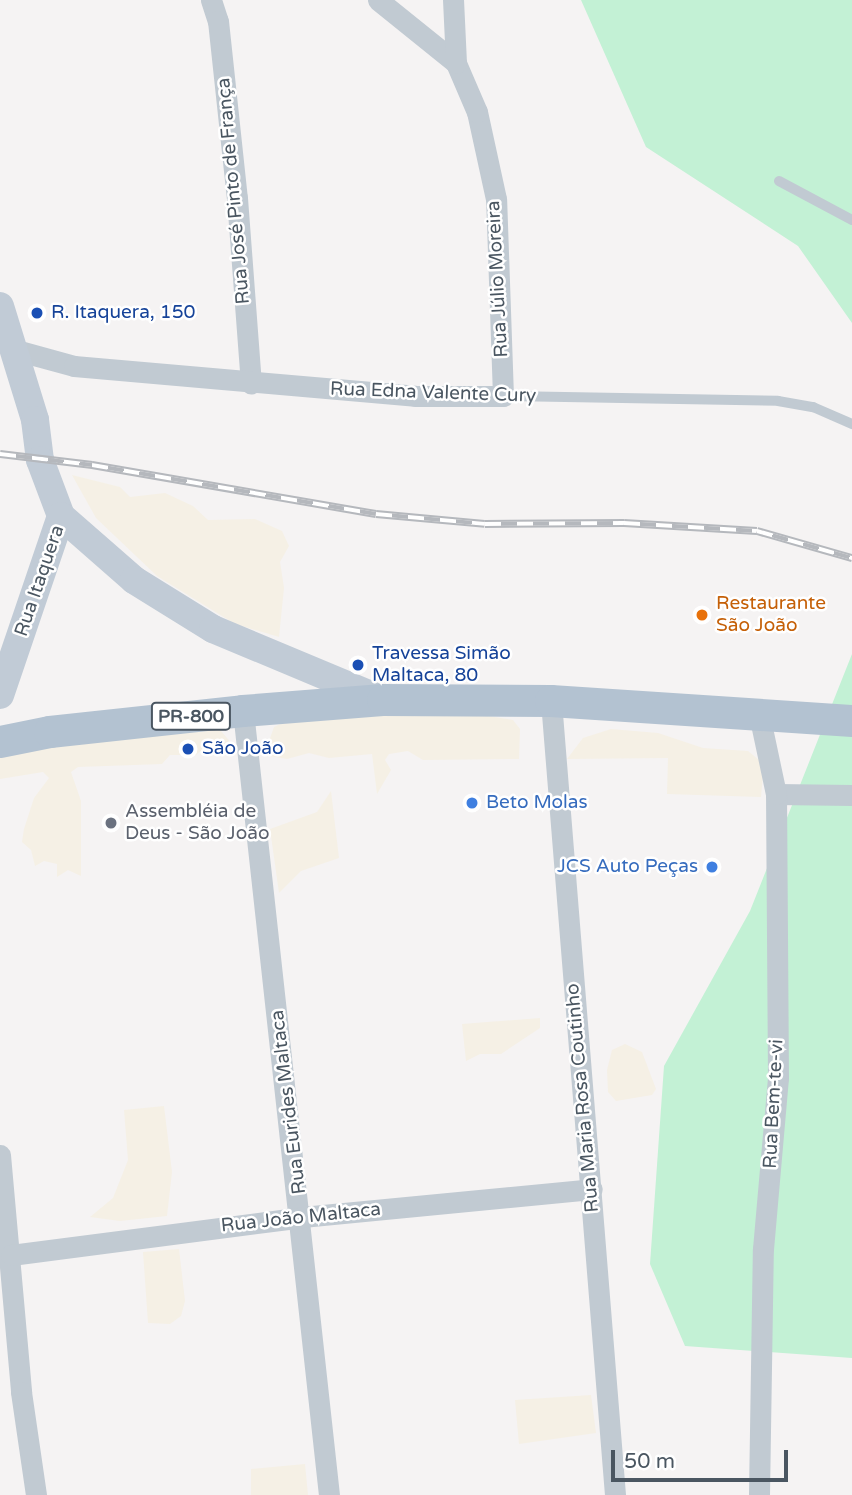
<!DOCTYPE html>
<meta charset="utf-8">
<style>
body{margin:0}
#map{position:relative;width:852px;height:1495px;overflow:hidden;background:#f5f3f3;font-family:"Varela Round",sans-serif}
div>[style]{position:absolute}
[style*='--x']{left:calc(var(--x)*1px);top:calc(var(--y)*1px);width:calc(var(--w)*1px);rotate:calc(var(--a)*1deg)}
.green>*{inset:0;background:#c3f1d5}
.sand>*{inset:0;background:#f5f0e5}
.lane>*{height:10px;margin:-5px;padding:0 5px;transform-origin:5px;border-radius:5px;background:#c1cad2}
.street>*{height:21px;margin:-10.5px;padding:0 10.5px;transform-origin:10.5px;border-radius:10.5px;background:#c1cad2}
.secondary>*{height:28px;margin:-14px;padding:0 14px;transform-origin:14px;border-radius:14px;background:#c1cbd6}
.primary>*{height:32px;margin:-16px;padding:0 16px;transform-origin:16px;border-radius:16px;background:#b3c2d1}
.rail>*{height:8px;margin-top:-4px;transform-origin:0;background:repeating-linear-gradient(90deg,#fff 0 16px,#b5b8bd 0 32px);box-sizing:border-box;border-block:2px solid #b5b8bd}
.dots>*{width:19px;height:19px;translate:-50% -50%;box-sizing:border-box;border:4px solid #fff;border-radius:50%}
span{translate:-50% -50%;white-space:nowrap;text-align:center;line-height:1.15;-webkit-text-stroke:5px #fff;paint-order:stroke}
.shield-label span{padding:2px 5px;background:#fff;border:2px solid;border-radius:5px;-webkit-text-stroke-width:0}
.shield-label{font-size:18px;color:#4a5661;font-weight:700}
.street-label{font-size:19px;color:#4a5661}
.transit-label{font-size:19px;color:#164399}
.left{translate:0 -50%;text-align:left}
.food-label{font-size:19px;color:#c56008}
.shop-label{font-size:19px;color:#366cbe}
.right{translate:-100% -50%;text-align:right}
.worship-label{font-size:19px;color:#5b616d}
.scale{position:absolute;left:611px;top:1450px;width:177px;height:32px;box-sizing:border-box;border:4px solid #4a5661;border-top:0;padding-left:9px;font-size:21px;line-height:24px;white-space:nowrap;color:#4a5661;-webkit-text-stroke:5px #fff;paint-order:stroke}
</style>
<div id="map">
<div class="green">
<i style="clip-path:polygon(581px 0,852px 0,852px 323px,798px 246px,646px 147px)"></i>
<i style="clip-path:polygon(852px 654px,852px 1358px,685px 1346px,650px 1264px,664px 1066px,750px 911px)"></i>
</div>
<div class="sand">
<i style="clip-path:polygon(72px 475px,120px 487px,130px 497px,165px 493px,193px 506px,208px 520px,255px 519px,282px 531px,289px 546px,280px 562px,284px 588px,279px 637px,235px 624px,157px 576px,96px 518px)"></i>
<i style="clip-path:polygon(470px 713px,513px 720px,520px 729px,519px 759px,423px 760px,408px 751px,389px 754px,385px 760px,391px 770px,377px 794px,372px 754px,329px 758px,309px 753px,287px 759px,264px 755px,274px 727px,297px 716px)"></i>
<i style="clip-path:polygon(215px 724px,233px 745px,209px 744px,196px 755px,170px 755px,162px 764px,78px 767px,71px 772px,81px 801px,81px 876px,68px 870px,57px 877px,57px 864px,44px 861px,35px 866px,31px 850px,22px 842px,24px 829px,34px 798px,49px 778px,43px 772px,0 779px,0 754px)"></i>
<i style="clip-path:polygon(611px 729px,658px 733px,703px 748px,748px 751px,764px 764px,761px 797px,667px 794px,668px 758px,567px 759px,583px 738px)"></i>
<i style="clip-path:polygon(331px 791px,339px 858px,301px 871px,279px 893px,270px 829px,317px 812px)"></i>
<i style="clip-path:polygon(540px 1018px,540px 1028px,501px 1054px,480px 1054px,466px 1061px,462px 1024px)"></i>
<i style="clip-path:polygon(625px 1044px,642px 1052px,656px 1089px,652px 1095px,616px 1101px,608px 1092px,607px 1070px,612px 1050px)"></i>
<i style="clip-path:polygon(164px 1106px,172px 1172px,167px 1216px,120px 1221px,90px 1217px,113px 1198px,128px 1160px,124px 1110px)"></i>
<i style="clip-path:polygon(179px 1249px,185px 1301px,181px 1316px,170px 1324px,148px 1323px,143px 1252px)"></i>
<i style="clip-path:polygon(591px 1395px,596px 1433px,519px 1444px,515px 1400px)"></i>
<i style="clip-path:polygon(305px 1464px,308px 1495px,251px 1495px,251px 1469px)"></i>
</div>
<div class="lane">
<i style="--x:779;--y:181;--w:83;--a:28.1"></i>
<i style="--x:503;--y:396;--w:275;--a:1"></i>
<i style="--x:778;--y:401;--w:36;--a:10"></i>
<i style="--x:813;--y:407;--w:43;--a:23.6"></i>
</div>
<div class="street">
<i style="--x:211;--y:0;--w:22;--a:72"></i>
<i style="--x:218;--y:21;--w:178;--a:83.9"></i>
<i style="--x:237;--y:198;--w:186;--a:85.7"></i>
<i style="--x:378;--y:0;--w:100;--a:38.9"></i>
<i style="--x:12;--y:349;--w:64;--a:15.3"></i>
<i style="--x:74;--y:366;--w:342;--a:5"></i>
<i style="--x:415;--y:396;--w:88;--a:0"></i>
<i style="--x:503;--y:396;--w:197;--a:-92"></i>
<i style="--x:496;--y:199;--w:89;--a:-102.3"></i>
<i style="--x:477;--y:112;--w:53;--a:-113.2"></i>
<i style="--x:456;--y:63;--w:63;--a:-92.7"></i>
<i style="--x:551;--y:701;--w:797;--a:85.39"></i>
<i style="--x:243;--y:711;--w:789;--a:83.74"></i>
<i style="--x:776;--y:794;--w:76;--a:0.8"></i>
<i style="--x:0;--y:1155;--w:238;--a:84.9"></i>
<i style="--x:21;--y:1392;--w:104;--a:81.7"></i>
<i style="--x:11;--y:1255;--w:293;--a:-7.4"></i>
<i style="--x:302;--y:1217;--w:291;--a:-5.5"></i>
<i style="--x:759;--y:1495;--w:246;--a:-89.1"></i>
<i style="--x:763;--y:1249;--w:172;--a:-85"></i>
<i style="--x:778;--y:1078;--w:284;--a:-90.4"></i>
<i style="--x:776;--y:794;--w:82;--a:-102"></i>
</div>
<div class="secondary">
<i style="--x:0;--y:306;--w:119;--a:72.9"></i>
<i style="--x:35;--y:420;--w:40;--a:82.9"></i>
<i style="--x:40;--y:460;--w:60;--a:69.4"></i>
<i style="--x:61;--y:516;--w:189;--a:108.8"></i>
<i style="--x:61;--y:516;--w:97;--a:41.2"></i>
<i style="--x:134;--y:580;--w:93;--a:31.8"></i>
<i style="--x:213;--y:629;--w:184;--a:22.7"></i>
</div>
<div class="primary">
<i style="--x:0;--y:742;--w:51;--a:-11.3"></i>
<i style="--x:50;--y:732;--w:194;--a:-6.2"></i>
<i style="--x:243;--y:711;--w:140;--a:-4.5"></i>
<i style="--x:383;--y:700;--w:168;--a:0.3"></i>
<i style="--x:551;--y:701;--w:302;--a:3.8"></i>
</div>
<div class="rail">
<i style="--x:0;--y:454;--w:93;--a:6.8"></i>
<i style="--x:92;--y:465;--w:288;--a:9.8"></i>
<i style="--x:376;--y:514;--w:109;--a:5.2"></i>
<i style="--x:485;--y:524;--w:139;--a:-0.4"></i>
<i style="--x:624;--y:523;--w:133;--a:3.4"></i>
<i style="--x:757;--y:531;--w:99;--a:15.9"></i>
</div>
<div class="dots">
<i style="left:37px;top:313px;background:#1a4fb4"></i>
<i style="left:702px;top:615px;background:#e8710a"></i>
<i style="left:358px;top:665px;background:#1a4fb4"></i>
<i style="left:188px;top:749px;background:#1a4fb4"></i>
<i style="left:472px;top:803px;background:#3f7fe0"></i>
<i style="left:111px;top:823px;background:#6b7280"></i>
<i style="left:712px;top:867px;background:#3f7fe0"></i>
</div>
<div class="shield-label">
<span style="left:191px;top:716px">PR-800</span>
</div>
<div class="street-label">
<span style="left:234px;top:191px;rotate:-95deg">Rua José Pinto de França</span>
<span style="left:498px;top:279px;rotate:-93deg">Rua Júlio Moreira</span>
<span style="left:433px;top:393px;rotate:2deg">Rua Edna Valente Cury</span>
<span style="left:40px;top:581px;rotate:-71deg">Rua Itaquera</span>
<span style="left:583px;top:1098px;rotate:-95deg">Rua Maria Rosa Coutinho</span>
<span style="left:289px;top:1102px;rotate:-97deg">Rua Eurides Maltaca</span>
<span style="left:774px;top:1104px;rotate:-87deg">Rua Bem-te-vi</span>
<span style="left:301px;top:1218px;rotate:-6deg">Rua João Maltaca</span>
</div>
<div class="transit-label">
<span class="left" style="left:51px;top:313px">R. Itaquera, 150</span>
<span class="left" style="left:372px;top:665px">Travessa Simão<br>Maltaca, 80</span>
<span class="left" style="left:202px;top:749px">São João</span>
</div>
<div class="food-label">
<span class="left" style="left:716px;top:615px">Restaurante<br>São João</span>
</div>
<div class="shop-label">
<span class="left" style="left:486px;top:803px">Beto Molas</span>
<span class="right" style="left:698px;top:867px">JCS Auto Peças</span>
</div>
<div class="worship-label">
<span class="left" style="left:125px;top:823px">Assembléia de<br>Deus - São João</span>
</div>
<div class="scale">50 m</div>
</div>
